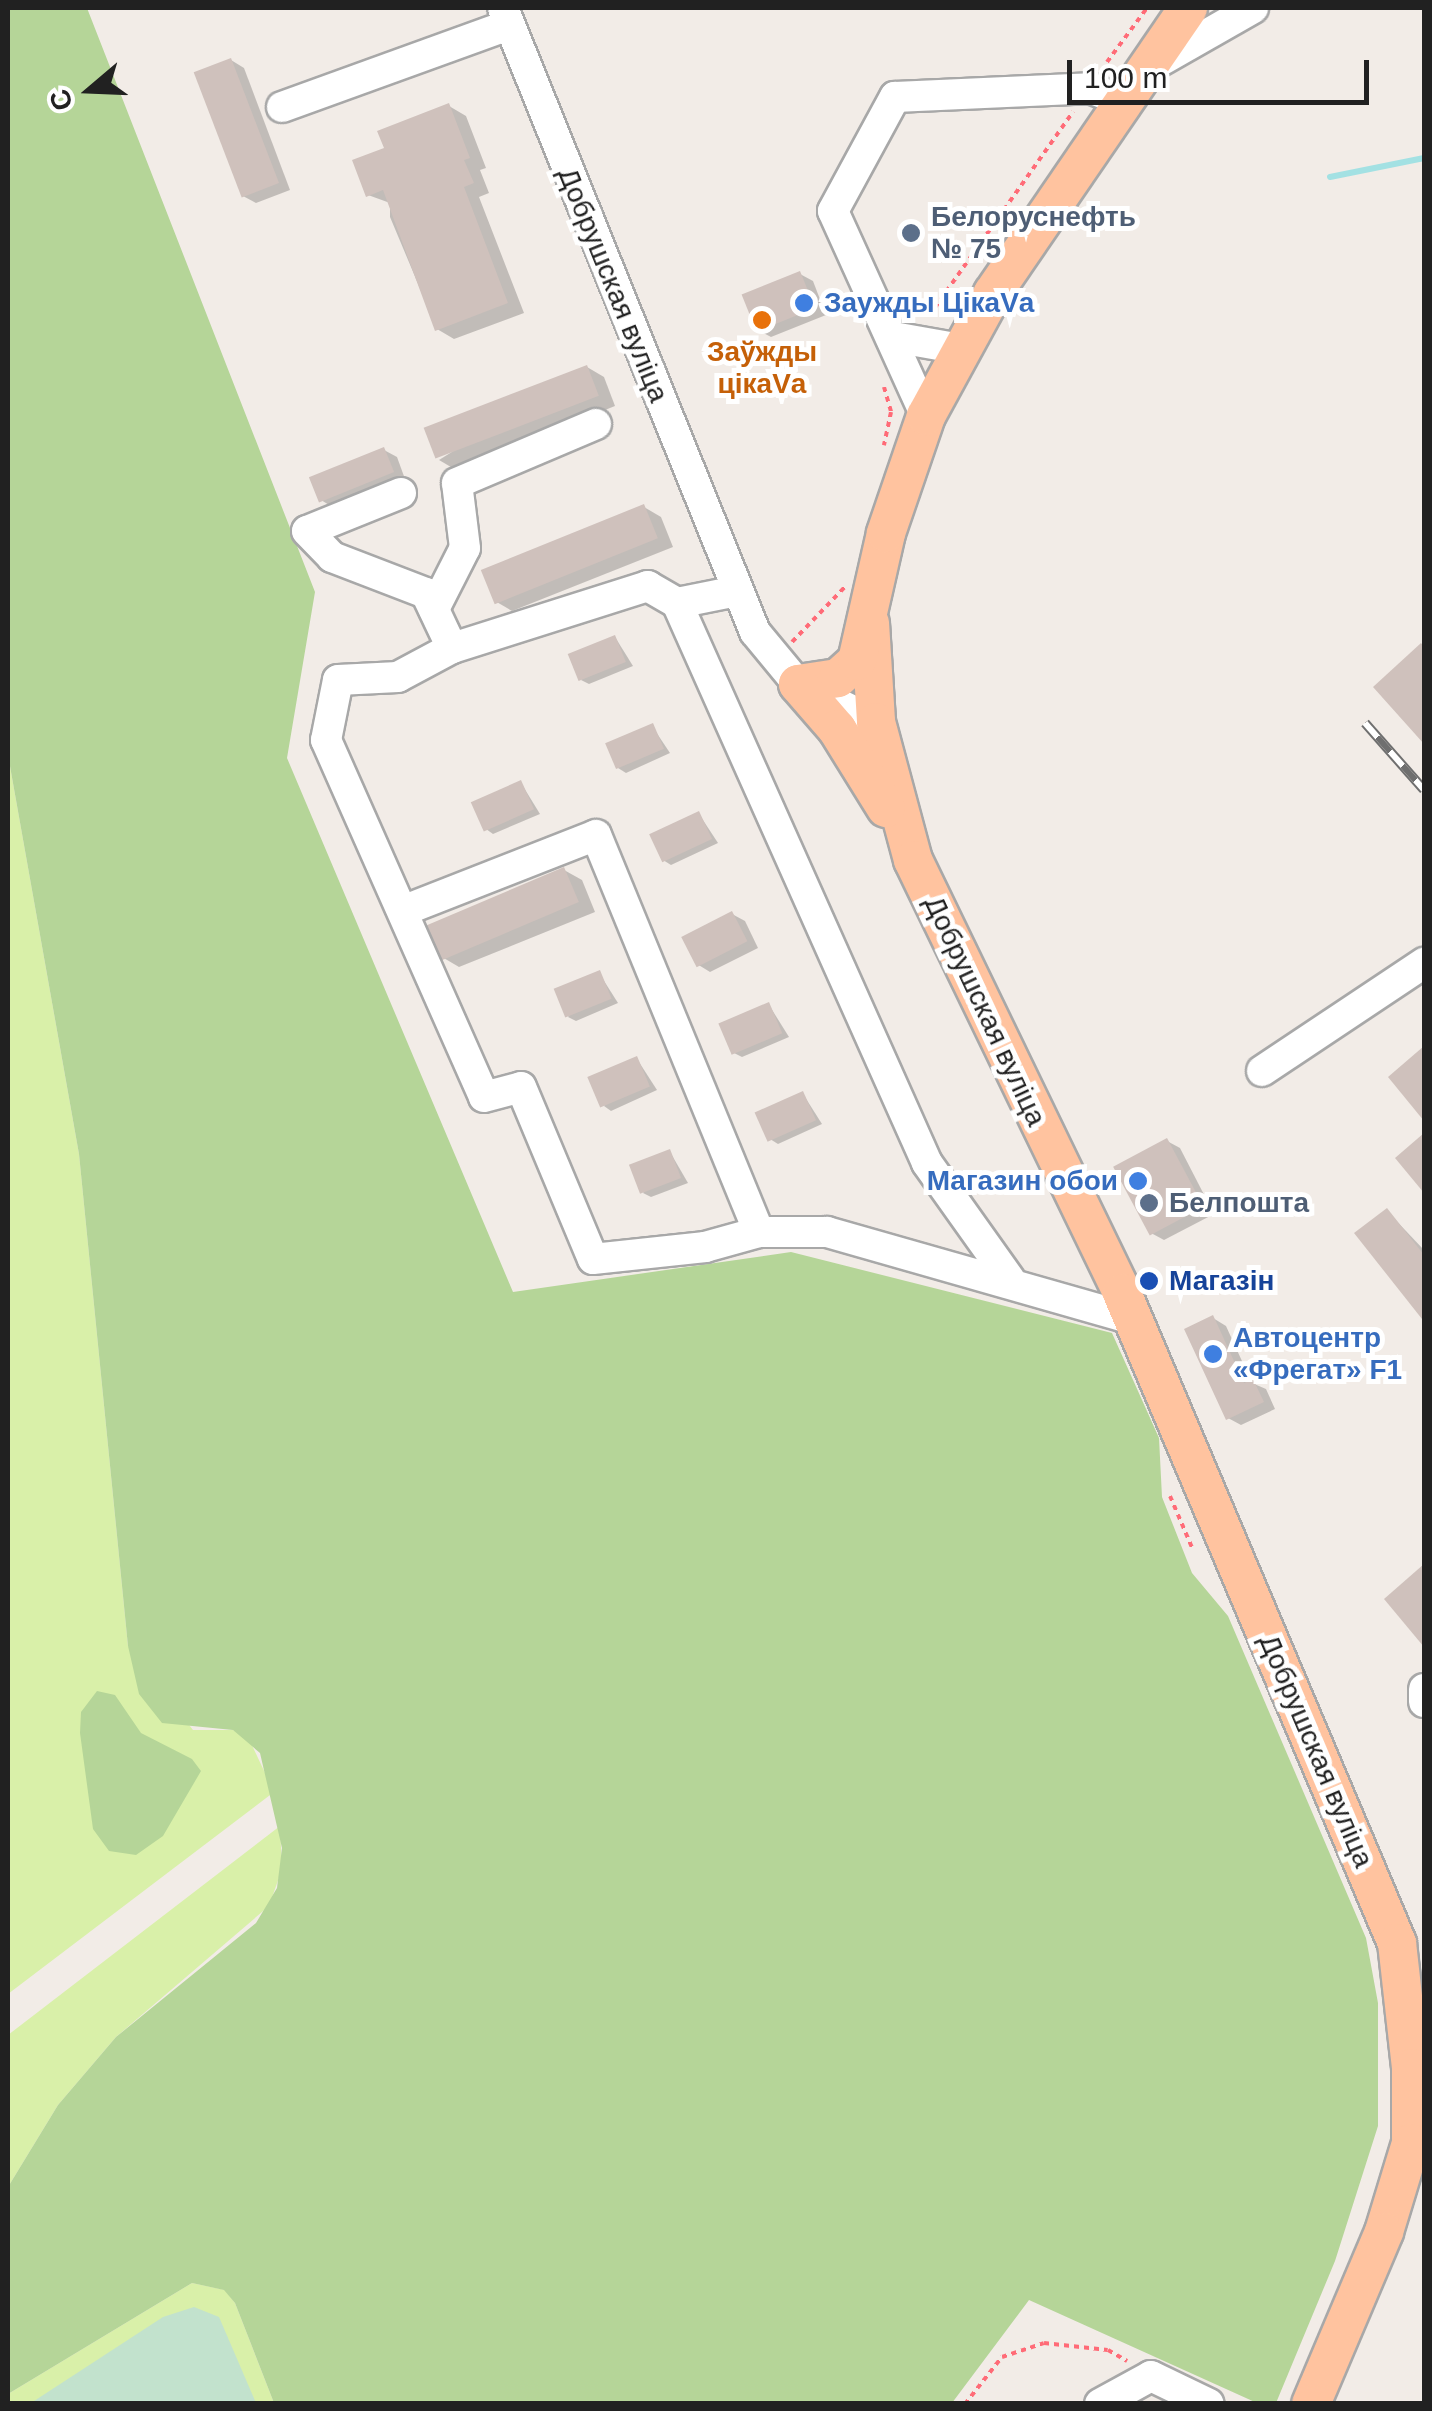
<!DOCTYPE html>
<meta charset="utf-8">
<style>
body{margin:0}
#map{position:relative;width:1432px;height:2411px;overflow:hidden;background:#f2ece7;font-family:Helvetica,sans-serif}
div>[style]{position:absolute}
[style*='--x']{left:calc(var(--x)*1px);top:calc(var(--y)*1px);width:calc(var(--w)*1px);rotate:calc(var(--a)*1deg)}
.grass>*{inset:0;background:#d9f0a9}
.forest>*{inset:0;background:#b5d598}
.wetland>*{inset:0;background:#c2e2cd}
.shadow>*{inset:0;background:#0003}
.stream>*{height:6px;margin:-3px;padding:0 3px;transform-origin:3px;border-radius:3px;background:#a3e1e3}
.building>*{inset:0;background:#cfc1bc;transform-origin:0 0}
.path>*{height:4px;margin-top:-2px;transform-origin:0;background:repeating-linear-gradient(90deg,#ff6b77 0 5px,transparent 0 10px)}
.roads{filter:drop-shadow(2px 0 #a8a8a8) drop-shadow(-2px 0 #a8a8a8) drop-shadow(0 2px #a8a8a8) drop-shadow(0 -2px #a8a8a8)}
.minor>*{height:30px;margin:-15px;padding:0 15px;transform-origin:15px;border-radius:15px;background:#fff}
.major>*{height:38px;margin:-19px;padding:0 19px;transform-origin:19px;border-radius:19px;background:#ffc39f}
.rail>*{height:10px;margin-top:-5px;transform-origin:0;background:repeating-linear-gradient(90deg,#fff 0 19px,#6f6f6f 0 38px);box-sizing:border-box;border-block:2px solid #6f6f6f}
.dots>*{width:28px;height:28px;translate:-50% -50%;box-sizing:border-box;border:5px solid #fff;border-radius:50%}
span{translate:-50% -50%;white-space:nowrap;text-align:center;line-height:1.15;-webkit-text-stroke:10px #fff;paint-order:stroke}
.service-label{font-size:28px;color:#4e5e75;font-weight:700}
.left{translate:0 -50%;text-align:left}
.street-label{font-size:28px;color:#212121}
.shop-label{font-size:28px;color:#366cbe;font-weight:700}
.right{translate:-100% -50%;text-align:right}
.food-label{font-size:28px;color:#c56008;font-weight:700}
.transit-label{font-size:28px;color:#164399;font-weight:700}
.frame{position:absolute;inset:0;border:10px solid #212121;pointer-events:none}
.north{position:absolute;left:40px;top:40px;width:100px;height:100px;-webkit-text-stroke:8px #fff;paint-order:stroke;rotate:251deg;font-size:28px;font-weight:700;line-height:40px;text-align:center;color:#212121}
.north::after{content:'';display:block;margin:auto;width:35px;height:45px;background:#212121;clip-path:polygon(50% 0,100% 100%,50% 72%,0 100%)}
.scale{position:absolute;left:1067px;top:60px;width:302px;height:45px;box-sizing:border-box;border:5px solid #212121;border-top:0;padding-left:12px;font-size:30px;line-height:35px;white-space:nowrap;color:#212121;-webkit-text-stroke:8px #fff;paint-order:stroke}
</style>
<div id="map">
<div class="grass">
<i style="clip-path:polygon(8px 755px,79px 1154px,128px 1646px,193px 1730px,233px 1730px,249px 1739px,274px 1792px,8px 1994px)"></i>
<i style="clip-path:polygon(280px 1826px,282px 1869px,269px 1906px,116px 2037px,58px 2105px,8px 2187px,8px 2035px)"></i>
<i style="clip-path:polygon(192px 2283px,225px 2290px,235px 2303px,274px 2403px,8px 2404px,8px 2394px)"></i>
</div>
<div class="forest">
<i style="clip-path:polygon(8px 8px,87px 8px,315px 592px,287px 758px,513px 1292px,791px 1252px,1112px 1333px,1159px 1438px,1162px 1497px,1192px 1573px,1228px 1616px,1366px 1938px,1378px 2003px,1378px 2126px,1335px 2261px,1276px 2403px,1257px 2403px,1029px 2300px,952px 2403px,274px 2403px,235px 2303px,224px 2290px,192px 2283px,8px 2394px,8px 2187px,58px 2105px,116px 2037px,256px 1923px,277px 1888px,282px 1848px,260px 1753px,233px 1730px,162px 1723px,139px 1694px,128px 1646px,79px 1154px,8px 755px)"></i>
<i style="clip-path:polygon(97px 1691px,115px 1695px,141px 1733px,192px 1759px,201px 1771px,163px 1836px,136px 1855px,109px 1851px,93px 1829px,80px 1733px,81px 1712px)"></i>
</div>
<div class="wetland">
<i style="clip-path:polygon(194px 2307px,219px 2317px,256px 2403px,31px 2403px,163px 2317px)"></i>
</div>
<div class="shadow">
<i style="clip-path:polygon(231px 60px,244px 68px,290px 190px,256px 203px,243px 196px)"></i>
<i style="clip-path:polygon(449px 106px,466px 116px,486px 168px,480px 170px,489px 193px,479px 197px,524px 313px,454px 339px,437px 329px,390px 217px,390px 203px,368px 195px,387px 149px)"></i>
<i style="clip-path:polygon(800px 274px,813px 281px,826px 315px,771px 337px,758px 330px)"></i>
<i style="clip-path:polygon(587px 367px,604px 377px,615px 406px,456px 470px,439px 460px)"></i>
<i style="clip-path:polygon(384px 450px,397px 457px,405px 479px,334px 508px,321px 500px)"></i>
<i style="clip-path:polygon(644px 507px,661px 517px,673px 547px,512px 611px,495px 601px)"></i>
<i style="clip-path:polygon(615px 637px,633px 666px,589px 684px,581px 680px)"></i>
<i style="clip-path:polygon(652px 726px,670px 753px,626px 773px,618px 768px)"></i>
<i style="clip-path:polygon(521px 783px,540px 814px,493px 834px,486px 829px)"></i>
<i style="clip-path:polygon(699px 814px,718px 843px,671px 865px,663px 860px)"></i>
<i style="clip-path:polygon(564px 870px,582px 880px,595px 912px,459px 967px,442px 957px)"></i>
<i style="clip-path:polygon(732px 914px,745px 921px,758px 948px,710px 972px,697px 964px)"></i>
<i style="clip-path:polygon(599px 973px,618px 1003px,576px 1021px,568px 1017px)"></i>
<i style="clip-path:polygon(769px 1005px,789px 1037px,742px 1057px,734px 1053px)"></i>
<i style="clip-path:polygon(637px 1059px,657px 1090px,611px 1111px,604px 1106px)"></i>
<i style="clip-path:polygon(803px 1094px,822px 1124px,778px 1144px,770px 1139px)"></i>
<i style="clip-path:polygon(1167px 1141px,1180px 1148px,1214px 1214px,1164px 1240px,1151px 1233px)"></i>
<i style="clip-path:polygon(670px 1152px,688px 1183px,651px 1197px,643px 1193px)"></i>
<i style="clip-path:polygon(1387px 1211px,1424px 1250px,1424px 1318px,1357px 1234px)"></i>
<i style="clip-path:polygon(1213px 1318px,1226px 1326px,1252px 1383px,1266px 1389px,1275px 1409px,1241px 1425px,1228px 1418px)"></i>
</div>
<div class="stream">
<i style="--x:1330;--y:177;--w:96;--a:-11.4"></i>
</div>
<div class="building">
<i style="left:231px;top:58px;width:134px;height:40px;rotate:69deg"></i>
<i style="clip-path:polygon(449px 103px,470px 158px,464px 160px,474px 183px,464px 187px,508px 303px,435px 331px,383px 190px,366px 197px,352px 160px,384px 148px,377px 131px)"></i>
<i style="left:800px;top:271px;width:40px;height:63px;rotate:68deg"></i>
<i style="left:587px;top:365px;width:33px;height:175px;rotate:69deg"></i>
<i style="left:384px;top:447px;width:27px;height:81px;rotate:68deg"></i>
<i style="left:644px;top:504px;width:37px;height:176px;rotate:68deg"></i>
<i style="left:615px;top:635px;width:29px;height:51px;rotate:68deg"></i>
<i style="clip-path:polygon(1421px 643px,1424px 647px,1424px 744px,1373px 687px)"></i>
<i style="left:653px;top:723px;width:28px;height:52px;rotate:67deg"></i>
<i style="left:521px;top:780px;width:32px;height:55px;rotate:66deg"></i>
<i style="left:699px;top:811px;width:31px;height:55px;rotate:65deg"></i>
<i style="left:564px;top:867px;width:38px;height:149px;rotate:67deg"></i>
<i style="left:732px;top:911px;width:34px;height:57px;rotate:63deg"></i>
<i style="left:600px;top:970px;width:31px;height:50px;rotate:68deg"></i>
<i style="left:769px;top:1002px;width:34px;height:55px;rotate:67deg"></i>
<i style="clip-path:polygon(1424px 1046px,1424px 1121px,1388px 1077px)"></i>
<i style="left:637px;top:1056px;width:33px;height:54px;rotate:67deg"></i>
<i style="left:803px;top:1091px;width:32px;height:53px;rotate:66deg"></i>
<i style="clip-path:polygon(1424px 1133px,1424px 1193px,1395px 1158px)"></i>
<i style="left:1167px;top:1138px;width:78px;height:61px;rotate:62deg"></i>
<i style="left:670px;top:1149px;width:31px;height:44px;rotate:69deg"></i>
<i style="clip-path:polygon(1387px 1208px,1424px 1255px,1422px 1319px,1354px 1233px)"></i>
<i style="clip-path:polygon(1213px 1315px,1244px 1383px,1253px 1379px,1264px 1402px,1226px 1420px,1184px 1329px)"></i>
<i style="clip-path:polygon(1424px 1564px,1424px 1647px,1384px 1599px)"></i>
</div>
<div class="path">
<i style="--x:1107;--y:62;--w:67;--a:-53.5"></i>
<i style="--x:929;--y:316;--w:250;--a:-54.8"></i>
<i style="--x:884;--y:387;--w:26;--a:74"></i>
<i style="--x:891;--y:412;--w:34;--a:102"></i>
<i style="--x:792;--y:642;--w:76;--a:-46.1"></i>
<i style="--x:1170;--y:1496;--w:59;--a:66.9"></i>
<i style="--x:965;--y:2404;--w:60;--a:-51.8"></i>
<i style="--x:1002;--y:2357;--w:44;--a:-18.4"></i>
<i style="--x:1044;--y:2343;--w:64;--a:6.2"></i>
<i style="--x:1108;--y:2350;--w:22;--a:30"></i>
</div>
<div class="roads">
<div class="minor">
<i style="--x:503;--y:8;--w:673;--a:68.01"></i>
<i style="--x:755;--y:632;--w:67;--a:50.4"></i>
<i style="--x:798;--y:684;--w:87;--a:26"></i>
<i style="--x:1148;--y:68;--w:121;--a:-29.7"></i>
<i style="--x:282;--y:107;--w:241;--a:-19.9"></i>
<i style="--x:893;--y:337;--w:69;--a:10"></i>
<i style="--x:926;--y:416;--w:225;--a:-114.4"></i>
<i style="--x:833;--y:211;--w:130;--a:-61.5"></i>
<i style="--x:895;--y:97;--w:195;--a:-2.6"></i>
<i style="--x:1090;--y:88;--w:31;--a:22"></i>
<i style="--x:401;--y:493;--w:101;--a:158"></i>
<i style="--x:307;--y:531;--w:36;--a:46"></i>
<i style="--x:332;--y:557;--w:101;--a:21"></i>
<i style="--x:426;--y:593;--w:61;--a:64.7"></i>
<i style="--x:737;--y:591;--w:61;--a:168.7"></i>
<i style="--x:677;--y:603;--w:34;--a:-150"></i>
<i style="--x:648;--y:586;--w:206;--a:162.4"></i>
<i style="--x:452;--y:648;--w:61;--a:151.8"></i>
<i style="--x:398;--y:677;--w:60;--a:177.1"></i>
<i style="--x:338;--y:680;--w:61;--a:101.3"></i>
<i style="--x:326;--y:740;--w:390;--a:66.1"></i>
<i style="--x:484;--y:1097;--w:38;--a:-15"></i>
<i style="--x:521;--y:1087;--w:186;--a:67.3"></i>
<i style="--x:593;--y:1259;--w:113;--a:-6.1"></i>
<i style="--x:705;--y:1247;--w:56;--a:-15.5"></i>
<i style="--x:759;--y:1232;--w:68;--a:0"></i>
<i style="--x:827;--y:1232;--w:318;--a:15.9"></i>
<i style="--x:677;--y:603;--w:613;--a:65.94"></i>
<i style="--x:927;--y:1163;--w:143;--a:54.6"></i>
<i style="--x:434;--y:609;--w:68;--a:-63.1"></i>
<i style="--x:465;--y:548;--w:65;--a:-97"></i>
<i style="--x:457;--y:483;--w:151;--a:-23"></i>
<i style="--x:405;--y:910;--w:205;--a:-21.4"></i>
<i style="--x:596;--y:835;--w:429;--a:67.7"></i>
<i style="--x:1262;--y:1071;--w:195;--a:-33.7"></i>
<i style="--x:1424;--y:1689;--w:13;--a:90"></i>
<i style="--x:1100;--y:2404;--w:58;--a:-28.8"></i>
<i style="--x:1151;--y:2376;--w:64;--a:25.8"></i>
</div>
<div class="major">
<i style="--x:870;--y:623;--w:99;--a:86.5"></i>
<i style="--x:876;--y:722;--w:143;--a:75"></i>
<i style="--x:913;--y:860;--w:481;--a:64.2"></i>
<i style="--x:1122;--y:1293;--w:706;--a:67.07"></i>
<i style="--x:1397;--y:1943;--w:126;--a:83.6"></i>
<i style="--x:1411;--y:2068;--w:75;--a:90"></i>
<i style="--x:1411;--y:2143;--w:93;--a:106.9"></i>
<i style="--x:1384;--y:2232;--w:187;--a:113"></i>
<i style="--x:798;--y:684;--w:40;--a:-8.5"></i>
<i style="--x:838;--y:678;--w:25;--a:-42"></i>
<i style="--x:857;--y:661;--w:131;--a:-77.2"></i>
<i style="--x:886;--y:533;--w:124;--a:-71.1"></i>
<i style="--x:926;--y:416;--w:140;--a:-61.4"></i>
<i style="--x:993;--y:293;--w:345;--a:-55.6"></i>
<i style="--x:798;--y:684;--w:60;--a:49.1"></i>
<i style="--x:837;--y:729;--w:93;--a:58.2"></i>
</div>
</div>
<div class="rail">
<i style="--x:1365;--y:723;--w:89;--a:48.6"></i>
</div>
<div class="dots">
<i style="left:911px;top:233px;background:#5c6f8a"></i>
<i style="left:804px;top:303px;background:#3f7fe0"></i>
<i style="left:762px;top:320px;background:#e8710a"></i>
<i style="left:1138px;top:1181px;background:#3f7fe0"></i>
<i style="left:1149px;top:1203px;background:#5c6f8a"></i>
<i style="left:1149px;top:1281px;background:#1a4fb4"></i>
<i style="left:1213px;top:1354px;background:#3f7fe0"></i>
</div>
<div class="service-label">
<span class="left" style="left:931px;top:233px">Белоруснефть<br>№ 75</span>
<span class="left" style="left:1169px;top:1203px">Белпошта</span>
</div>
<div class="street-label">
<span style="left:613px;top:285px;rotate:68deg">Добрушская вуліца</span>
<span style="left:985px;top:1011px;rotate:65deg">Добрушская вуліца</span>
<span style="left:1316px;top:1751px;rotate:67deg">Добрушская вуліца</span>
</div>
<div class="shop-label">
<span class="left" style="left:824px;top:303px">Заужды ЦікаVа</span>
<span class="right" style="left:1118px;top:1181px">Магазин обои</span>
<span class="left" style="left:1233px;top:1354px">Автоцентр<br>«Фрегат» F1</span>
</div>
<div class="food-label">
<span style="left:762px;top:368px">Заўжды<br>цікаVа</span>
</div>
<div class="transit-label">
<span class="left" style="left:1169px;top:1281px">Магазін</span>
</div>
<div class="frame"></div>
<div class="north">С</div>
<div class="scale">100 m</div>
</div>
